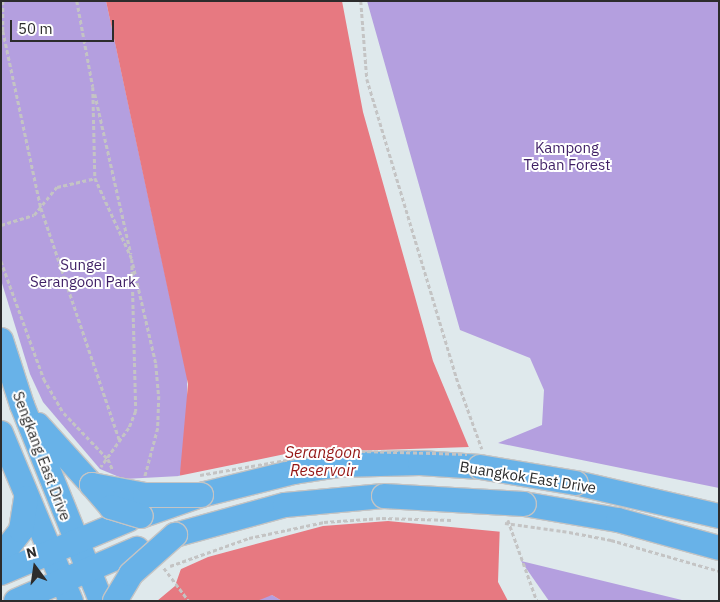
<!DOCTYPE html>
<style>
body{margin:0}
#map{position:relative;width:720px;height:602px;overflow:hidden;background:#dfe9ec;font-family:"IBM Plex Sans",sans-serif}
div>[style]{position:absolute}
[style*='--x']{left:calc(var(--x)*1px);top:calc(var(--y)*1px);width:calc(var(--w)*1px);rotate:calc(var(--a)*1deg)}
.green>*{inset:0;background:#b49fdf}
.water>*{inset:0;background:#e77981}
.pier>*{inset:0;background:#dfe9ec}
.path>*{height:2.5px;margin-top:-1.25px;transform-origin:0;background:repeating-linear-gradient(90deg,#c4c4c4 0 4px,transparent 0 6.5px)}
.roads{filter:drop-shadow(1px 0 #c4c4c4) drop-shadow(-1px 0 #c4c4c4) drop-shadow(0 1px #c4c4c4) drop-shadow(0 -1px #c4c4c4)}
.primary>*{height:24px;margin:-12px;padding:0 12px;transform-origin:12px;border-radius:12px;background:#68b2e8}
.path-bridge>*{height:2.5px;margin-top:-1.25px;transform-origin:0;background:repeating-linear-gradient(90deg,#c4c4c4 0 4px,transparent 0 6.5px)}
.bridges{filter:drop-shadow(1px 0 #c4c4c4) drop-shadow(-1px 0 #c4c4c4) drop-shadow(0 1px #c4c4c4) drop-shadow(0 -1px #c4c4c4)}
.primary-bridge>*{height:24px;margin:-12px;padding:0 12px;transform-origin:12px;border-radius:12px;background:#68b2e8}
span{translate:-50% -50%;white-space:nowrap;text-align:center;line-height:1.15;-webkit-text-stroke:4px #fff;paint-order:stroke}
.park-label{font-size:15px;color:#3f1f65}
.street-label{font-size:15px;color:#2c2c2c}
.water-label{font-size:16px;color:#951716;font-style:italic}
.frame{position:absolute;inset:0;border:2px solid #2c2c2c;pointer-events:none}
.north{position:absolute;left:10px;top:542px;width:50px;height:50px;-webkit-text-stroke:4px #fff;paint-order:stroke;rotate:346deg;font-size:14px;font-weight:700;line-height:20px;text-align:center;color:#2c2c2c}
.north::after{content:'';display:block;margin:auto;width:18px;height:22px;background:#2c2c2c;clip-path:polygon(50% 0,100% 100%,50% 72%,0 100%)}
.scale{position:absolute;left:10px;top:20px;width:104px;height:22px;box-sizing:border-box;border:2px solid #2c2c2c;border-top:0;padding-left:6px;font-size:15px;line-height:18px;white-space:nowrap;color:#2c2c2c;-webkit-text-stroke:4px #fff;paint-order:stroke}
</style>
<div id="map">
<div class="green">
<i style="clip-path:polygon(1px 1px,106px 1px,187px 376px,187px 426px,180px 476px,124px 479px,100px 469px,43px 402px,30px 374px,1px 280px)"></i>
<i style="clip-path:polygon(367px 1px,719px 1px,719px 488px,498px 443px,542px 425px,544px 390px,530px 358px,460px 330px)"></i>
<i style="clip-path:polygon(521px 561px,686px 601px,549px 601px)"></i>
<i style="clip-path:polygon(272px 595px,282px 601px,257px 601px,266px 596px)"></i>
</div>
<div class="water">
<i style="clip-path:polygon(106px 1px,342px 1px,363px 112px,433px 361px,500px 522px,498px 582px,508px 601px,282px 601px,272px 595px,257px 601px,157px 601px,175px 586px,183px 563px,180px 473px,188px 384px)"></i>
</div>
<div class="pier">
<i style="clip-path:polygon(469px 447px,503px 522px,503px 532px,388px 521px,323px 526px,208px 557px,179px 570px,178px 476px,290px 453px)"></i>
</div>
<div class="path">
<i style="--x:3;--y:1;--w:30;--a:90"></i>
<i style="--x:3;--y:31;--w:181;--a:77.9"></i>
<i style="--x:41;--y:208;--w:247;--a:71.3"></i>
<i style="--x:77;--y:1;--w:87;--a:79.5"></i>
<i style="--x:93;--y:87;--w:91;--a:88.7"></i>
<i style="--x:95;--y:178;--w:89;--a:65.4"></i>
<i style="--x:132;--y:259;--w:152;--a:88.5"></i>
<i style="--x:136;--y:411;--w:18;--a:112"></i>
<i style="--x:129;--y:428;--w:48;--a:125.7"></i>
<i style="--x:361;--y:1;--w:78;--a:85.6"></i>
<i style="--x:367;--y:79;--w:320;--a:73.3"></i>
<i style="--x:459;--y:385;--w:68;--a:70.2"></i>
<i style="--x:95;--y:94;--w:164;--a:77.3"></i>
<i style="--x:1;--y:225;--w:34;--a:-17"></i>
<i style="--x:34;--y:215;--w:36;--a:-51"></i>
<i style="--x:57;--y:187;--w:39;--a:-13"></i>
<i style="--x:1;--y:261;--w:126;--a:70"></i>
<i style="--x:44;--y:379;--w:39;--a:60"></i>
<i style="--x:64;--y:413;--w:64;--a:46.3"></i>
<i style="--x:108;--y:459;--w:12;--a:66"></i>
<i style="--x:133;--y:264;--w:103;--a:77"></i>
<i style="--x:156;--y:364;--w:32;--a:85"></i>
<i style="--x:159;--y:396;--w:32;--a:92"></i>
<i style="--x:158;--y:428;--w:51;--a:104.9"></i>
<i style="--x:508;--y:520;--w:86;--a:70.3"></i>
<i style="--x:569;--y:532;--w:43;--a:10.8"></i>
<i style="--x:611;--y:540;--w:112;--a:16"></i>
<i style="--x:164;--y:568;--w:41;--a:52.9"></i>
</div>
<div class="roads">
<div class="primary">
<i style="--x:1;--y:340;--w:68;--a:72.1"></i>
<i style="--x:22;--y:405;--w:211;--a:68"></i>
<i style="--x:38;--y:425;--w:81;--a:48"></i>
<i style="--x:1;--y:433;--w:182;--a:67.4"></i>
<i style="--x:576;--y:483;--w:147;--a:13"></i>
<i style="--x:524;--y:504;--w:95;--a:9.7"></i>
<i style="--x:618;--y:520;--w:105;--a:15.5"></i>
<i style="--x:141;--y:516;--w:64;--a:-19.3"></i>
<i style="--x:201;--y:495;--w:96;--a:-13.9"></i>
<i style="--x:294;--y:472;--w:46;--a:-8.8"></i>
<i style="--x:339;--y:465;--w:81;--a:-1.4"></i>
<i style="--x:420;--y:463;--w:60;--a:3.8"></i>
<i style="--x:175;--y:535;--w:114;--a:-15.3"></i>
<i style="--x:285;--y:505;--w:99;--a:-5.2"></i>
<i style="--x:1;--y:556;--w:33;--a:-52"></i>
<i style="--x:21;--y:530;--w:32;--a:-81"></i>
<i style="--x:1;--y:573;--w:138;--a:-22.7"></i>
<i style="--x:16;--y:601;--w:132;--a:-23.3"></i>
</div>
</div>
<div class="path-bridge">
<i style="--x:200;--y:475;--w:98;--a:-9.9"></i>
<i style="--x:297;--y:458;--w:64;--a:-6.2"></i>
<i style="--x:361;--y:451;--w:106;--a:1.6"></i>
<i style="--x:505;--y:523;--w:65;--a:8"></i>
<i style="--x:170;--y:566;--w:84;--a:-19.5"></i>
<i style="--x:249;--y:538;--w:77;--a:-12"></i>
<i style="--x:324;--y:522;--w:58;--a:-3.9"></i>
<i style="--x:382;--y:518;--w:70;--a:1.6"></i>
</div>
<div class="bridges">
<div class="primary-bridge">
<i style="--x:480;--y:467;--w:97;--a:9.5"></i>
<i style="--x:92;--y:485;--w:54;--a:10.7"></i>
<i style="--x:145;--y:495;--w:56;--a:0"></i>
<i style="--x:92;--y:485;--w:29;--a:49"></i>
<i style="--x:111;--y:507;--w:31;--a:17"></i>
<i style="--x:384;--y:496;--w:140;--a:3.3"></i>
<i style="--x:115;--y:601;--w:31;--a:-59"></i>
<i style="--x:131;--y:574;--w:59;--a:-41.6"></i>
</div>
</div>
<div class="park-label">
<span style="left:567px;top:156px">Kampong<br>Teban Forest</span>
<span style="left:83px;top:273px">Sungei<br>Serangoon Park</span>
</div>
<div class="street-label">
<span style="left:42px;top:456px;rotate:69deg">Sengkang East Drive</span>
<span style="left:528px;top:477px;rotate:9deg">Buangkok East Drive</span>
</div>
<div class="water-label">
<span style="left:323px;top:461px">Serangoon<br>Reservoir</span>
</div>
<div class="frame"></div>
<div class="north">N</div>
<div class="scale">50 m</div>
</div>
